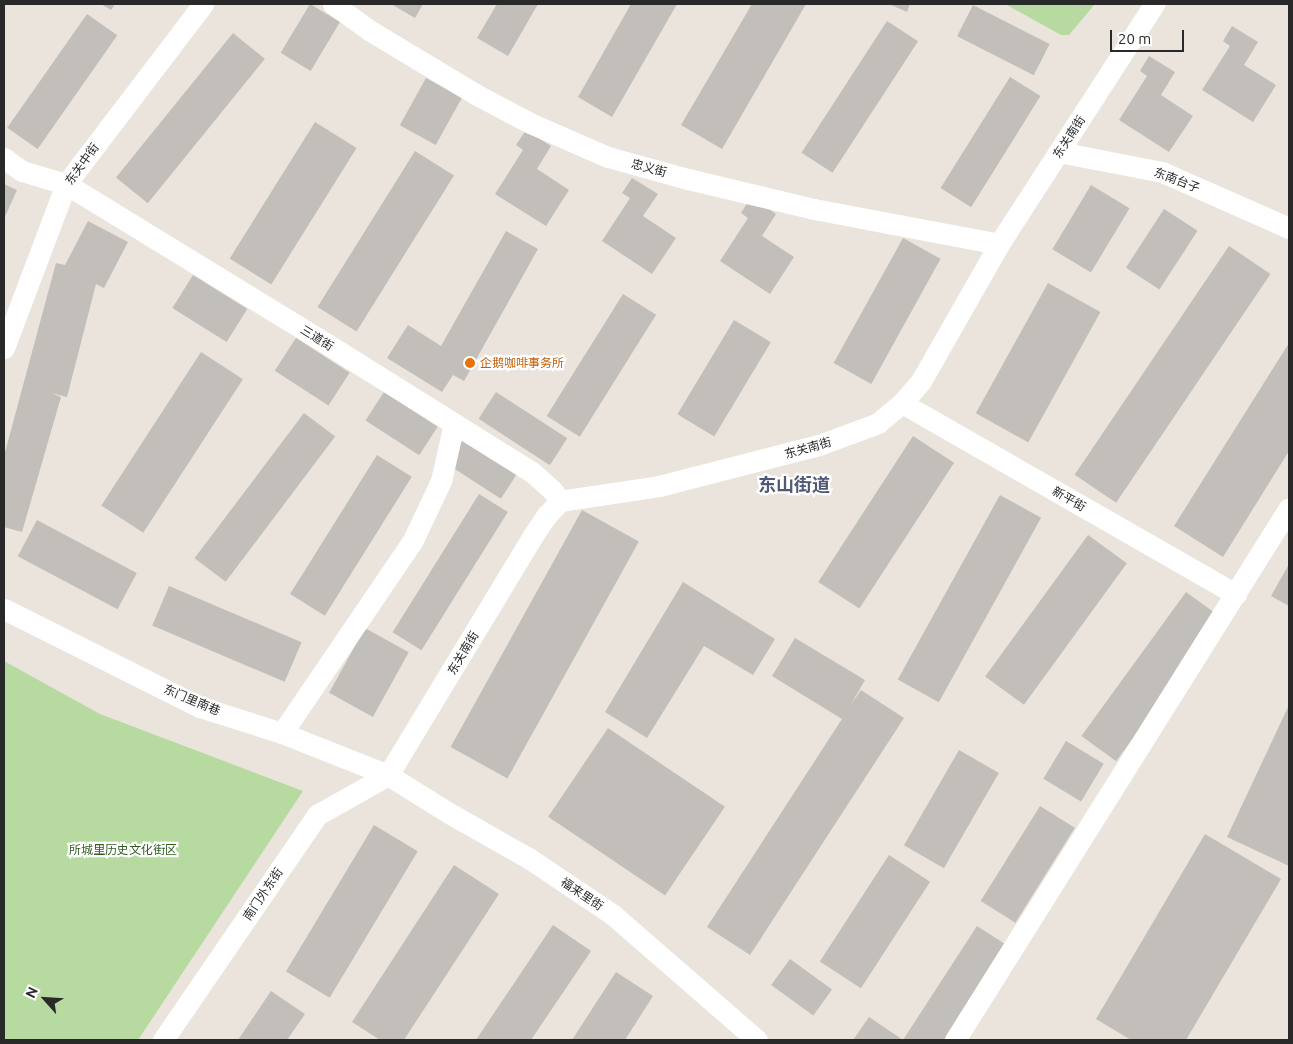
<!DOCTYPE html>
<meta charset="utf-8">
<style>
body{margin:0}
#map{position:relative;width:1293px;height:1044px;overflow:hidden;background:#eae4dd;font-family:Ubuntu,"Noto Sans SC",sans-serif}
div>[style]{position:absolute}
[style*='--x']{left:calc(var(--x)*1px);top:calc(var(--y)*1px);width:calc(var(--w)*1px);rotate:calc(var(--a)*1deg)}
.green>*{inset:0;background:#b7daa0}
.building>*{inset:0;background:#c2beb9;transform-origin:0 0}
.minor>*{height:21px;margin:-10.5px;padding:0 10.5px;transform-origin:10.5px;border-radius:10.5px;background:#fff}
.dots>*{width:14px;height:14px;translate:-50% -50%;box-sizing:border-box;border:2px solid #fff;border-radius:50%}
span{translate:-50% -50%;white-space:nowrap;text-align:center;line-height:1.15;-webkit-text-stroke:4.5px #fff;paint-order:stroke}
.street-label{font-size:12px;color:#292929}
.food-label{font-size:12px;color:#c56008}
.left{translate:0 -50%;text-align:left}
.park-label{font-size:12px;color:#325e22}
.district-label{font-size:18px;color:#4f5875;font-weight:700}
.frame{position:absolute;inset:0;border:5px solid #292929;pointer-events:none}
.north{position:absolute;left:20px;top:974px;width:50px;height:50px;-webkit-text-stroke:4px #fff;paint-order:stroke;rotate:296deg;font-size:14px;font-weight:700;line-height:20px;text-align:center;color:#292929}
.north::after{content:'';display:block;margin:auto;width:18px;height:22px;background:#292929;clip-path:polygon(50% 0,100% 100%,50% 72%,0 100%)}
.scale{position:absolute;left:1110px;top:30px;width:74px;height:22px;box-sizing:border-box;border:2px solid #292929;border-top:0;padding-left:6px;font-size:15px;line-height:18px;white-space:nowrap;color:#292929;-webkit-text-stroke:4px #fff;paint-order:stroke}
</style>
<div id="map">
<div class="green">
<i style="clip-path:polygon(1005px 4px,1095px 4px,1069px 35px,1061px 35px)"></i>
<i style="clip-path:polygon(4px 661px,100px 714px,303px 791px,138px 1040px,4px 1040px)"></i>
</div>
<div class="building">
<i style="clip-path:polygon(101px 4px,115px 4px,111px 10px)"></i>
<i style="left:310px;top:4px;width:35px;height:57px;rotate:31deg"></i>
<i style="clip-path:polygon(391px 4px,423px 4px,415px 18px)"></i>
<i style="clip-path:polygon(497px 4px,538px 4px,508px 56px,477px 38px)"></i>
<i style="clip-path:polygon(631px 4px,677px 4px,612px 117px,578px 97px)"></i>
<i style="clip-path:polygon(752px 4px,806px 4px,722px 149px,681px 125px)"></i>
<i style="clip-path:polygon(889px 4px,910px 4px,907px 12px)"></i>
<i style="left:973px;top:5px;width:86px;height:35px;rotate:27deg"></i>
<i style="left:87px;top:14px;width:37px;height:139px;rotate:35deg"></i>
<i style="left:887px;top:21px;width:37px;height:157px;rotate:33deg"></i>
<i style="clip-path:polygon(1232px 26px,1258px 42px,1244px 65px,1276px 85px,1253px 122px,1202px 90px,1230px 46px,1223px 41px)"></i>
<i style="left:233px;top:33px;width:41px;height:186px;rotate:39deg"></i>
<i style="clip-path:polygon(1149px 56px,1175px 72px,1161px 95px,1193px 116px,1169px 152px,1119px 120px,1147px 76px,1140px 71px)"></i>
<i style="left:1010px;top:77px;width:36px;height:131px;rotate:32deg"></i>
<i style="left:426px;top:78px;width:41px;height:54px;rotate:29deg"></i>
<i style="left:315px;top:122px;width:49px;height:161px;rotate:32deg"></i>
<i style="clip-path:polygon(526px 130px,551px 146px,537px 169px,569px 190px,546px 226px,495px 194px,523px 150px,516px 145px)"></i>
<i style="left:415px;top:151px;width:46px;height:184px;rotate:32deg"></i>
<i style="clip-path:polygon(632px 178px,658px 194px,643px 216px,676px 238px,652px 274px,602px 241px,630px 198px,622px 193px)"></i>
<i style="clip-path:polygon(4px 184px,17px 190px,4px 219px)"></i>
<i style="left:1091px;top:185px;width:45px;height:75px;rotate:31deg"></i>
<i style="clip-path:polygon(751px 197px,776px 214px,762px 236px,794px 257px,770px 294px,720px 261px,748px 218px,741px 213px)"></i>
<i style="left:1164px;top:209px;width:40px;height:70px;rotate:33deg"></i>
<i style="clip-path:polygon(88px 221px,128px 242px,104px 288px,96px 284px,67px 397px,51px 393px,61px 397px,22px 532px,4px 527px,4px 456px,56px 263px,65px 265px)"></i>
<i style="clip-path:polygon(506px 231px,538px 249px,464px 381px,453px 375px,442px 392px,387px 358px,408px 325px,441px 346px)"></i>
<i style="left:903px;top:238px;width:43px;height:143px;rotate:29deg"></i>
<i style="left:1229px;top:246px;width:50px;height:276px;rotate:34deg"></i>
<i style="left:193px;top:275px;width:64px;height:39px;rotate:32deg"></i>
<i style="left:1048px;top:283px;width:60px;height:149px;rotate:29deg"></i>
<i style="left:623px;top:294px;width:39px;height:144px;rotate:32deg"></i>
<i style="left:734px;top:320px;width:43px;height:110px;rotate:31deg"></i>
<i style="left:296px;top:338px;width:64px;height:39px;rotate:33deg"></i>
<i style="clip-path:polygon(1289px 343px,1289px 451px,1223px 557px,1174px 526px)"></i>
<i style="left:201px;top:352px;width:50px;height:183px;rotate:33deg"></i>
<i style="left:384px;top:392px;width:64px;height:34px;rotate:33deg"></i>
<i style="left:496px;top:392px;width:85px;height:32px;rotate:33deg"></i>
<i style="left:304px;top:413px;width:39px;height:182px;rotate:37deg"></i>
<i style="left:913px;top:436px;width:49px;height:174px;rotate:33deg"></i>
<i style="left:464px;top:438px;width:64px;height:31px;rotate:33deg"></i>
<i style="left:377px;top:455px;width:41px;height:164px;rotate:32deg"></i>
<i style="left:479px;top:494px;width:34px;height:163px;rotate:32deg"></i>
<i style="left:1000px;top:495px;width:47px;height:211px;rotate:29deg"></i>
<i style="left:582px;top:510px;width:65px;height:271px;rotate:29deg"></i>
<i style="left:37px;top:520px;width:113px;height:41px;rotate:28deg"></i>
<i style="left:1088px;top:535px;width:48px;height:175px;rotate:36deg"></i>
<i style="clip-path:polygon(1289px 564px,1289px 606px,1271px 596px)"></i>
<i style="clip-path:polygon(683px 582px,775px 639px,753px 675px,704px 646px,647px 738px,605px 712px)"></i>
<i style="left:169px;top:586px;width:144px;height:43px;rotate:23deg"></i>
<i style="left:1186px;top:592px;width:43px;height:178px;rotate:36deg"></i>
<i style="left:365px;top:628px;width:50px;height:74px;rotate:29deg"></i>
<i style="clip-path:polygon(795px 638px,865px 680px,850px 706px,861px 690px,904px 718px,750px 955px,707px 927px,842px 719px,772px 676px)"></i>
<i style="clip-path:polygon(1289px 705px,1289px 866px,1227px 837px)"></i>
<i style="left:608px;top:728px;width:141px;height:107px;rotate:34deg"></i>
<i style="left:1066px;top:741px;width:44px;height:44px;rotate:31deg"></i>
<i style="left:959px;top:750px;width:46px;height:110px;rotate:30deg"></i>
<i style="left:1040px;top:806px;width:41px;height:112px;rotate:32deg"></i>
<i style="left:374px;top:825px;width:51px;height:171px;rotate:31deg"></i>
<i style="clip-path:polygon(1205px 834px,1281px 879px,1186px 1040px,1131px 1040px,1096px 1019px)"></i>
<i style="left:889px;top:855px;width:49px;height:127px;rotate:33deg"></i>
<i style="clip-path:polygon(454px 865px,499px 894px,404px 1040px,380px 1040px,352px 1022px)"></i>
<i style="clip-path:polygon(553px 925px,591px 951px,531px 1040px,476px 1040px)"></i>
<i style="clip-path:polygon(977px 926px,1005px 944px,944px 1040px,903px 1040px)"></i>
<i style="left:790px;top:959px;width:52px;height:32px;rotate:36deg"></i>
<i style="clip-path:polygon(616px 972px,653px 996px,625px 1040px,572px 1040px)"></i>
<i style="clip-path:polygon(271px 991px,305px 1014px,287px 1040px,238px 1040px)"></i>
<i style="clip-path:polygon(869px 1017px,903px 1040px,853px 1040px)"></i>
</div>
<div class="minor">
<i style="--x:333;--y:4;--w:44;--a:35.8"></i>
<i style="--x:369;--y:30;--w:126;--a:31"></i>
<i style="--x:477;--y:95;--w:60;--a:27.8"></i>
<i style="--x:530;--y:123;--w:85;--a:23.6"></i>
<i style="--x:608;--y:157;--w:83;--a:15.4"></i>
<i style="--x:688;--y:179;--w:130;--a:13.4"></i>
<i style="--x:814;--y:209;--w:188;--a:10.7"></i>
<i style="--x:1059;--y:152;--w:105;--a:11"></i>
<i style="--x:1162;--y:172;--w:139;--a:23.8"></i>
<i style="--x:4;--y:158;--w:22;--a:36"></i>
<i style="--x:22;--y:171;--w:46;--a:16.5"></i>
<i style="--x:66;--y:184;--w:306;--a:31.5"></i>
<i style="--x:327;--y:344;--w:242;--a:32"></i>
<i style="--x:532;--y:472;--w:28;--a:42"></i>
<i style="--x:553;--y:491;--w:12;--a:55"></i>
<i style="--x:4;--y:348;--w:175;--a:-69.3"></i>
<i style="--x:66;--y:184;--w:226;--a:-52.7"></i>
<i style="--x:902;--y:403;--w:385;--a:29.8"></i>
<i style="--x:4;--y:609;--w:219;--a:26.6"></i>
<i style="--x:200;--y:707;--w:86;--a:17.6"></i>
<i style="--x:282;--y:733;--w:114;--a:21.6"></i>
<i style="--x:388;--y:775;--w:72;--a:31.9"></i>
<i style="--x:449;--y:813;--w:93;--a:29.6"></i>
<i style="--x:530;--y:859;--w:99;--a:33.9"></i>
<i style="--x:612;--y:914;--w:192;--a:41"></i>
<i style="--x:282;--y:733;--w:231;--a:-55.8"></i>
<i style="--x:412;--y:542;--w:68;--a:-64.6"></i>
<i style="--x:441;--y:481;--w:58;--a:-77.2"></i>
<i style="--x:163;--y:1040;--w:273;--a:-55.6"></i>
<i style="--x:317;--y:815;--w:81;--a:-29.4"></i>
<i style="--x:388;--y:775;--w:282;--a:-58.8"></i>
<i style="--x:534;--y:534;--w:23;--a:-56"></i>
<i style="--x:547;--y:515;--w:19;--a:-47"></i>
<i style="--x:560;--y:501;--w:100;--a:-8.6"></i>
<i style="--x:659;--y:486;--w:165;--a:-14.4"></i>
<i style="--x:819;--y:445;--w:63;--a:-20.4"></i>
<i style="--x:878;--y:423;--w:31;--a:-40"></i>
<i style="--x:902;--y:403;--w:29;--a:-49"></i>
<i style="--x:921;--y:381;--w:158;--a:-60.3"></i>
<i style="--x:999;--y:244;--w:286;--a:-57.1"></i>
<i style="--x:955;--y:1040;--w:628;--a:-57.88"></i>
</div>
<div class="dots">
<i style="left:470px;top:363px;background:#e8710a"></i>
</div>
<div class="street-label">
<span style="left:1069px;top:137px;rotate:-57deg">东关南街</span>
<span style="left:82px;top:164px;rotate:-54deg">东关中街</span>
<span style="left:649px;top:168px;rotate:15deg">忠义街</span>
<span style="left:1177px;top:180px;rotate:21deg">东南台子</span>
<span style="left:317px;top:338px;rotate:32deg">三道街</span>
<span style="left:808px;top:448px;rotate:-16deg">东关南街</span>
<span style="left:1069px;top:499px;rotate:30deg">新平街</span>
<span style="left:463px;top:653px;rotate:-59deg">东关南街</span>
<span style="left:192px;top:700px;rotate:23deg">东门里南巷</span>
<span style="left:263px;top:894px;rotate:-56deg">南门外东街</span>
<span style="left:582px;top:894px;rotate:34deg">福来里街</span>
</div>
<div class="food-label">
<span class="left" style="left:480px;top:363px">企鹅咖啡事务所</span>
</div>
<div class="park-label">
<span style="left:123px;top:850px">所城里历史文化街区</span>
</div>
<div class="district-label">
<span style="left:794px;top:484px">东山街道</span>
</div>
<div class="frame"></div>
<div class="north">N</div>
<div class="scale">20 m</div>
</div>
